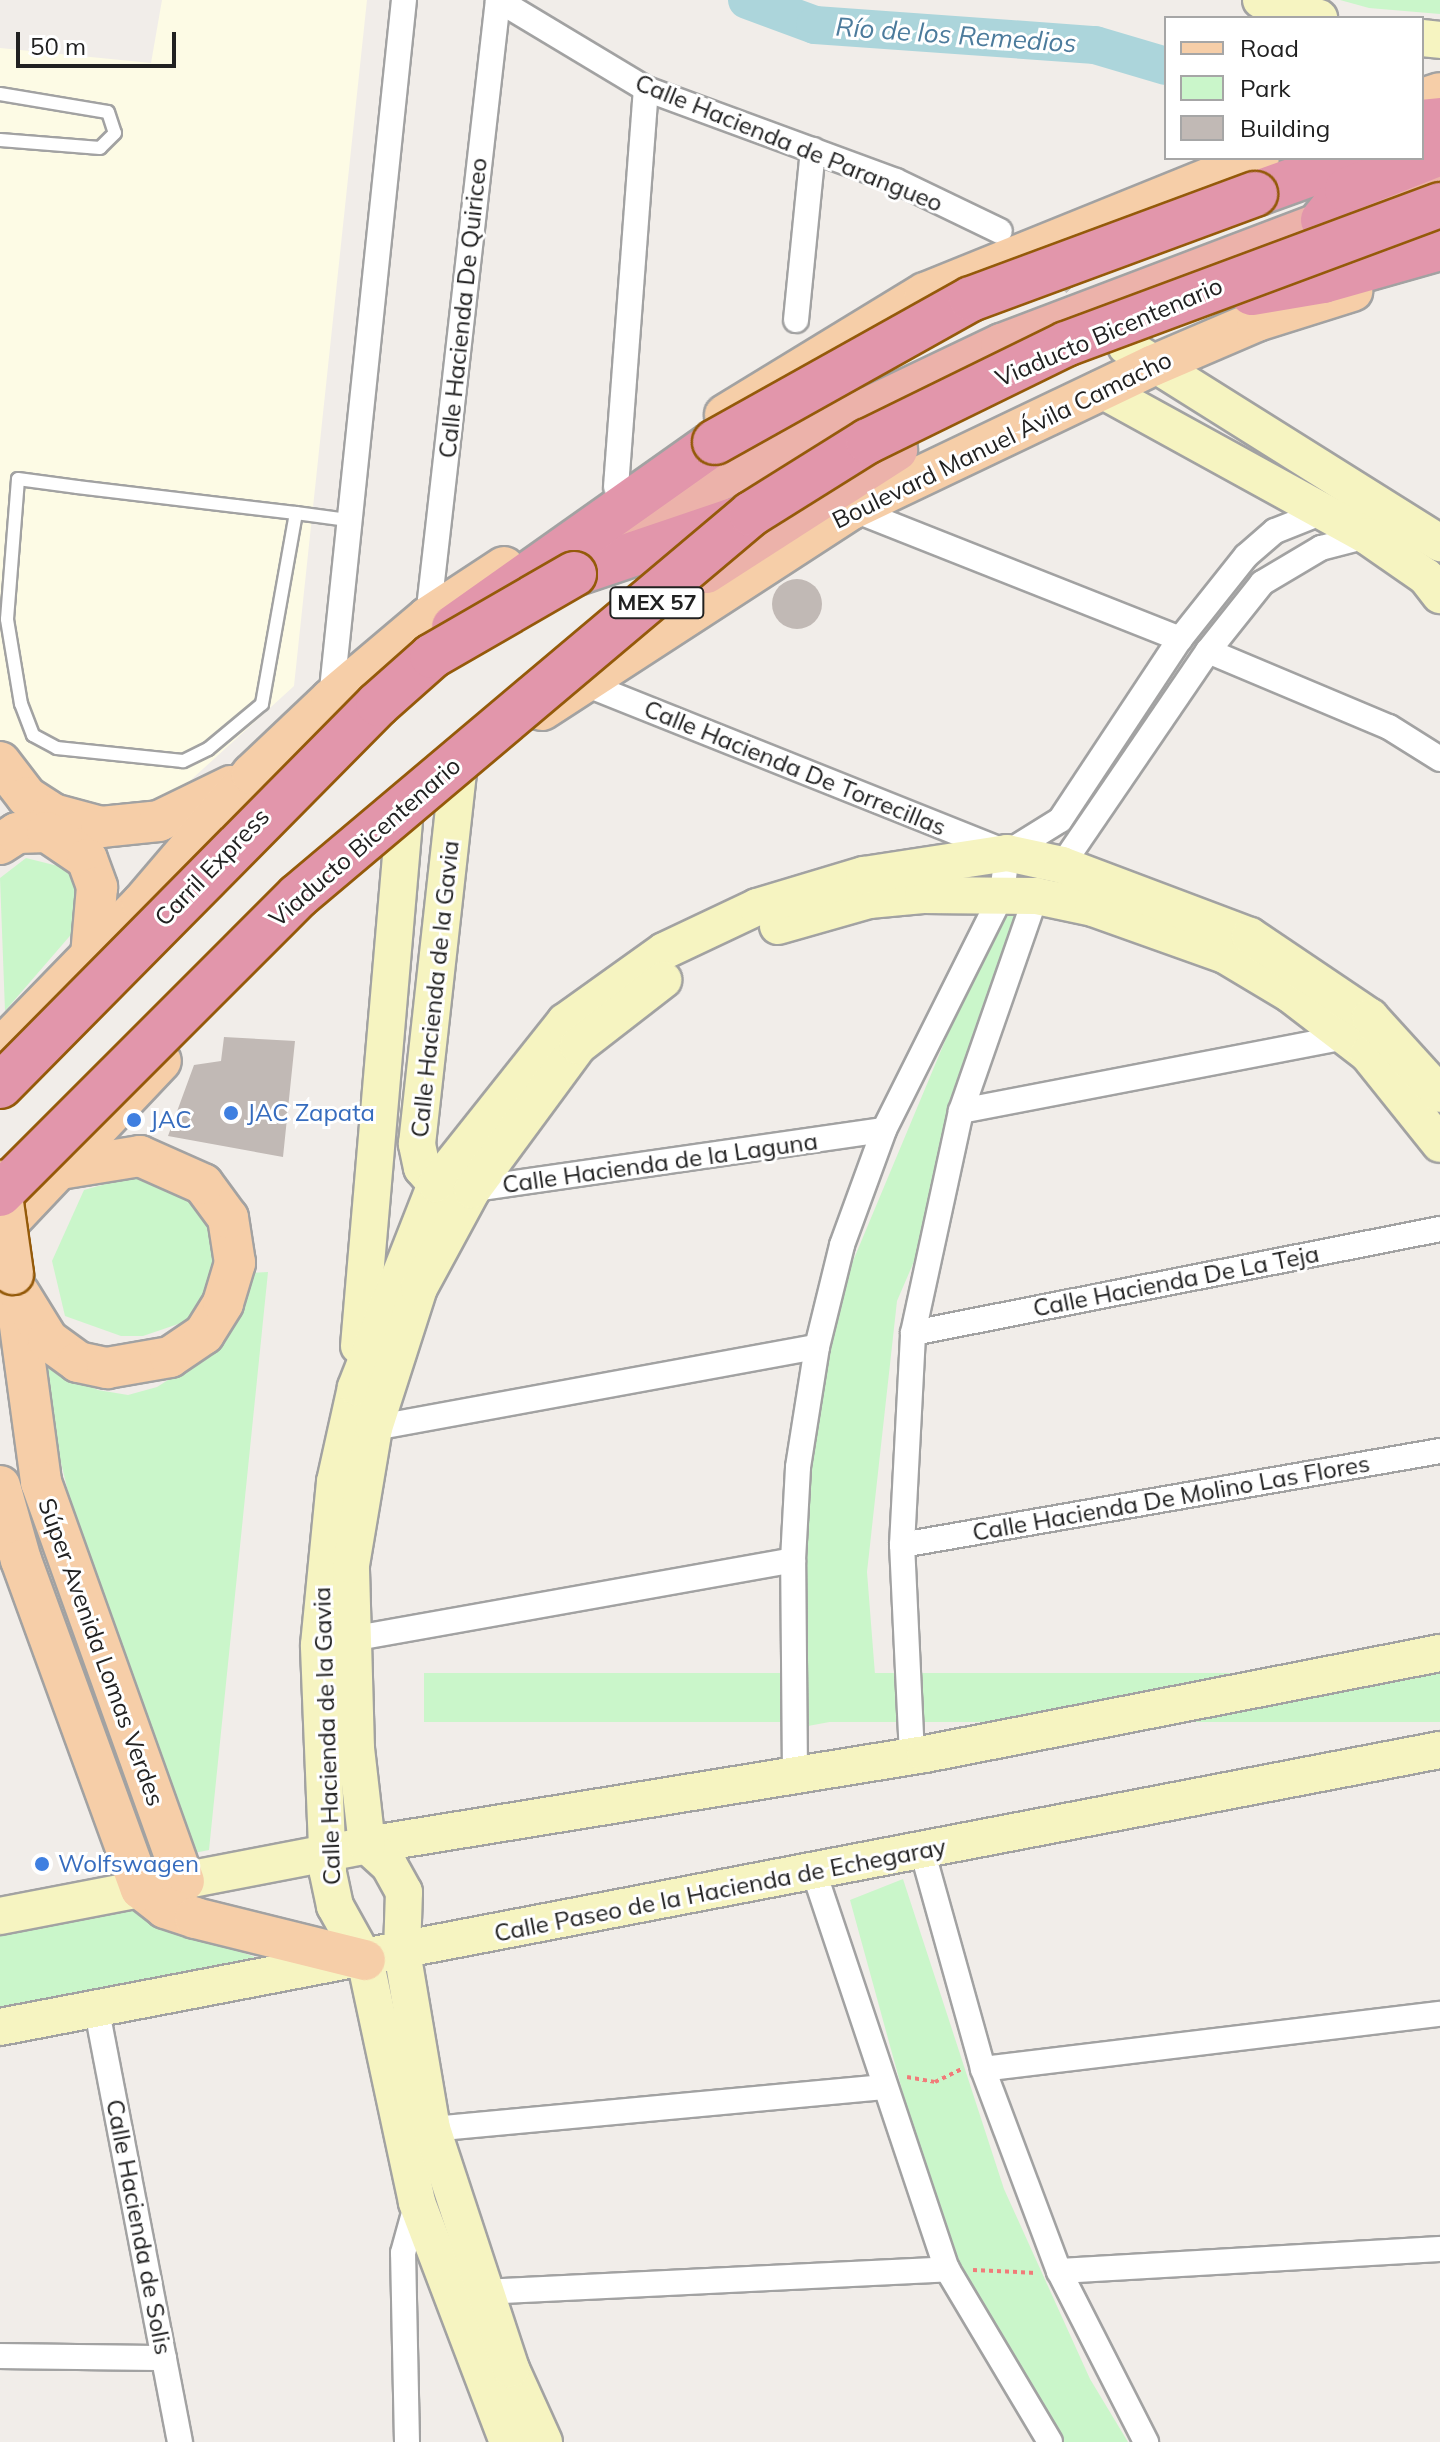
<!DOCTYPE html>
<meta charset="utf-8">
<style>
body{margin:0}
#map{position:relative;width:1440px;height:2442px;overflow:hidden;background:#f1ede9;font-family:Mulish,sans-serif}
div>[style]{position:absolute}
[style*='--x']{left:calc(var(--x)*1px);top:calc(var(--y)*1px);width:calc(var(--w)*1px);rotate:calc(var(--a)*1deg)}
.education>*{inset:0;background:#fdfbe5}
.park>*{inset:0;background:#caf6ca;transform-origin:0 0}
.river>*{height:38px;margin:-19px;padding:0 19px;transform-origin:19px;border-radius:19px;background:#acd5db}
.building>*{inset:0;background:#c1b9b5}
.round{border-radius:50%}
.tertiary-tunnel>*{height:30px;margin-top:-15px;transform-origin:0;background:repeating-linear-gradient(90deg,#c7c4c1 0 30px,transparent 0 45px)}
.path>*{height:4px;margin-top:-2px;transform-origin:0;background:repeating-linear-gradient(90deg,#f17b79 0 4px,transparent 0 8px)}
.roads{filter:drop-shadow(2px 0 #a2a2a2) drop-shadow(-2px 0 #a2a2a2) drop-shadow(0 2px #a2a2a2) drop-shadow(0 -2px #a2a2a2)}
.service>*{height:12px;margin:-6px;padding:0 6px;transform-origin:6px;border-radius:6px;background:#fff}
.minor>*{height:24px;margin:-12px;padding:0 12px;transform-origin:12px;border-radius:12px;background:#fff}
.secondary>*{height:36px;margin:-18px;padding:0 18px;transform-origin:18px;border-radius:18px;background:#f6f4c1}
.primary>*{height:40px;margin:-20px;padding:0 20px;transform-origin:20px;border-radius:20px;background:#f6cea8}
.trunk>*{height:42px;margin:-21px;padding:0 21px;transform-origin:21px;border-radius:21px;background:#ecb2aa}
.motorway>*{height:44px;margin:-22px;padding:0 22px;transform-origin:22px;border-radius:22px;background:#e296ab}
.bridges{filter:drop-shadow(2px 0 #945a0a) drop-shadow(-2px 0 #945a0a) drop-shadow(0 2px #945a0a) drop-shadow(0 -2px #945a0a)}
.primary-bridge>*{height:40px;margin:-20px;padding:0 20px;transform-origin:20px;border-radius:20px;background:#f6cea8}
.motorway-bridge>*{height:44px;margin:-22px;padding:0 22px;transform-origin:22px;border-radius:22px;background:#e296ab}
.dots>*{width:22px;height:22px;translate:-50% -50%;box-sizing:border-box;border:4px solid #fff;border-radius:50%}
span{translate:-50% -50%;white-space:nowrap;text-align:center;line-height:1.15;-webkit-text-stroke:6px #fff;paint-order:stroke}
.shield-label span{padding:2px 6px;background:#fff;border:2px solid;border-radius:6px;-webkit-text-stroke-width:0}
.shield-label{font-size:22px;color:#212121;font-weight:700}
.street-label{font-size:24px;color:#212121}
.shop-label{font-size:24px;color:#366cbe}
.left{translate:0 -50%;text-align:left}
.water-label{font-size:26px;color:#4c7b9c;font-style:italic}
.legend{position:absolute;left:1164px;top:16px;width:260px;height:144px;box-sizing:border-box;background:#fff;border:2px solid #a6a6a6;margin:0;padding:10px 14px;list-style:none;font-size:24px;color:#212121}
.legend li{display:flex;align-items:center;gap:16px;height:40px}
.legend b{width:40px;border:2px solid #a6a6a6}
.scale{position:absolute;left:16px;top:32px;width:160px;height:36px;box-sizing:border-box;border:4px solid #212121;border-top:0;padding-left:10px;font-size:24px;line-height:28px;white-space:nowrap;color:#212121;-webkit-text-stroke:6px #fff;paint-order:stroke}
</style>
<div id="map">
<div class="education">
<i style="clip-path:polygon(162px 0,367px 0,294px 686px,170px 799px,119px 818px,64px 806px,0 746px,0 48px,151px 63px)"></i>
</div>
<div class="park">
<i style="clip-path:polygon(1340px 0,1440px 0,1440px 14px,1369px 8px)"></i>
<i style="clip-path:polygon(26px 858px,62px 867px,74px 880px,80px 904px,75px 930px,5px 1011px,0 878px)"></i>
<i style="clip-path:polygon(1035px 910px,939px 1154px,943px 1194px,897px 1301px,867px 1572px,878px 1713px,808px 1726px,806px 1480px,830px 1316px,996px 919px)"></i>
<i style="clip-path:polygon(153px 1171px,208px 1214px,217px 1255px,201px 1307px,187px 1321px,143px 1336px,121px 1336px,65px 1316px,52px 1261px,84px 1190px)"></i>
<i style="clip-path:polygon(268px 1272px,209px 1850px,194px 1853px,76px 1525px,45px 1396px,46px 1356px,54px 1370px,98px 1390px,128px 1395px,157px 1387px,214px 1351px,237px 1320px,248px 1273px)"></i>
<i style="left:1440px;top:1673px;width:49px;height:1016px;rotate:90deg"></i>
<i style="clip-path:polygon(903px 1879px,1004px 2189px,1090px 2379px,1128px 2442px,1056px 2442px,951px 2268px,850px 1900px)"></i>
<i style="clip-path:polygon(128px 1909px,268px 1962px,0 2013px,0 1931px)"></i>
</div>
<div class="river">
<i style="--x:747;--y:0;--w:72;--a:20.2"></i>
<i style="--x:815;--y:25;--w:281;--a:4.1"></i>
<i style="--x:1095;--y:45;--w:74;--a:16.5"></i>
</div>
<div class="building">
<i class="round" style="left:772px;top:579px;width:50px;height:50px"></i>
<i style="clip-path:polygon(224px 1037px,295px 1041px,283px 1157px,168px 1136px,194px 1065px,221px 1061px)"></i>
</div>
<div class="tertiary-tunnel">
<i style="--x:1057;--y:261;--w:82;--a:47"></i>
</div>
<div class="path">
<i style="--x:907;--y:2077;--w:28;--a:10"></i>
<i style="--x:935;--y:2082;--w:30;--a:-26"></i>
<i style="--x:973;--y:2270;--w:63;--a:2.7"></i>
</div>
<div class="roads">
<div class="service">
<i style="--x:0;--y:94;--w:109;--a:9.5"></i>
<i style="--x:108;--y:112;--w:22;--a:72"></i>
<i style="--x:115;--y:133;--w:21;--a:135"></i>
<i style="--x:100;--y:148;--w:100;--a:-175.4"></i>
<i style="--x:296;--y:513;--w:194;--a:100.1"></i>
<i style="--x:262;--y:704;--w:70;--a:140.2"></i>
<i style="--x:208;--y:749;--w:28;--a:154"></i>
<i style="--x:183;--y:761;--w:127;--a:-174.1"></i>
<i style="--x:57;--y:748;--w:27;--a:-152"></i>
<i style="--x:33;--y:735;--w:33;--a:-111"></i>
<i style="--x:21;--y:704;--w:86;--a:-99.4"></i>
<i style="--x:7;--y:619;--w:140;--a:-85.5"></i>
<i style="--x:18;--y:479;--w:60;--a:7.7"></i>
<i style="--x:77;--y:487;--w:160;--a:6.8"></i>
<i style="--x:236;--y:506;--w:60;--a:6.7"></i>
<i style="--x:296;--y:513;--w:52;--a:7.7"></i>
</div>
<div class="minor">
<i style="--x:796;--y:320;--w:171;--a:-84.3"></i>
<i style="--x:616;--y:487;--w:399;--a:-85.7"></i>
<i style="--x:852;--y:509;--w:353;--a:21.6"></i>
<i style="--x:428;--y:617;--w:621;--a:-83.53"></i>
<i style="--x:498;--y:0;--w:173;--a:31"></i>
<i style="--x:646;--y:89;--w:266;--a:20.2"></i>
<i style="--x:896;--y:181;--w:115;--a:25.7"></i>
<i style="--x:1208;--y:651;--w:196;--a:22.8"></i>
<i style="--x:1389;--y:727;--w:60;--a:32.1"></i>
<i style="--x:583;--y:683;--w:455;--a:21.8"></i>
<i style="--x:331;--y:699;--w:703;--a:-84.04"></i>
<i style="--x:1007;--y:853;--w:62;--a:-31.9"></i>
<i style="--x:1060;--y:820;--w:217;--a:-56.5"></i>
<i style="--x:1180;--y:639;--w:106;--a:-51.5"></i>
<i style="--x:1246;--y:556;--w:38;--a:-41"></i>
<i style="--x:1275;--y:531;--w:52;--a:-21.6"></i>
<i style="--x:1062;--y:865;--w:259;--a:-55.7"></i>
<i style="--x:1208;--y:651;--w:87;--a:-51.5"></i>
<i style="--x:1262;--y:583;--w:69;--a:-30.7"></i>
<i style="--x:1321;--y:548;--w:48;--a:-14.6"></i>
<i style="--x:961;--y:1111;--w:393;--a:-10.9"></i>
<i style="--x:467;--y:1190;--w:421;--a:-8.2"></i>
<i style="--x:913;--y:1333;--w:537;--a:-11.16"></i>
<i style="--x:374;--y:1428;--w:450;--a:-10.4"></i>
<i style="--x:902;--y:1545;--w:546;--a:-9.91"></i>
<i style="--x:351;--y:1639;--w:449;--a:-10.1"></i>
<i style="--x:912;--y:1756;--w:211;--a:-92.7"></i>
<i style="--x:902;--y:1545;--w:212;--a:-87"></i>
<i style="--x:913;--y:1333;--w:227;--a:-77.8"></i>
<i style="--x:961;--y:1111;--w:228;--a:-70.8"></i>
<i style="--x:795;--y:1774;--w:214;--a:-90.5"></i>
<i style="--x:793;--y:1560;--w:93;--a:-86.9"></i>
<i style="--x:798;--y:1467;--w:121;--a:-81"></i>
<i style="--x:817;--y:1347;--w:105;--a:-76.2"></i>
<i style="--x:842;--y:1245;--w:122;--a:-69.9"></i>
<i style="--x:884;--y:1130;--w:264;--a:-63.4"></i>
<i style="--x:1002;--y:894;--w:41;--a:-83"></i>
<i style="--x:922;--y:1850;--w:227;--a:74.4"></i>
<i style="--x:983;--y:2069;--w:216;--a:69.4"></i>
<i style="--x:1059;--y:2271;--w:192;--a:63"></i>
<i style="--x:814;--y:1872;--w:419;--a:71.5"></i>
<i style="--x:947;--y:2269;--w:201;--a:59.2"></i>
<i style="--x:97;--y:2011;--w:439;--a:79.1"></i>
<i style="--x:983;--y:2069;--w:460;--a:-6.9"></i>
<i style="--x:432;--y:2129;--w:453;--a:-5.3"></i>
<i style="--x:1059;--y:2271;--w:382;--a:-3.3"></i>
<i style="--x:484;--y:2292;--w:464;--a:-2.8"></i>
<i style="--x:0;--y:2356;--w:164;--a:0.7"></i>
<i style="--x:407;--y:2442;--w:189;--a:-91.2"></i>
<i style="--x:403;--y:2253;--w:53;--a:-74.6"></i>
</div>
<div class="secondary">
<i style="--x:1261;--y:0;--w:61;--a:17.2"></i>
<i style="--x:1422;--y:38;--w:18;--a:6"></i>
<i style="--x:1126;--y:346;--w:371;--a:32.1"></i>
<i style="--x:1100;--y:389;--w:305;--a:28.8"></i>
<i style="--x:1367;--y:536;--w:72;--a:34.8"></i>
<i style="--x:1426;--y:577;--w:23;--a:52"></i>
<i style="--x:778;--y:926;--w:95;--a:-15.9"></i>
<i style="--x:869;--y:900;--w:54;--a:-5.3"></i>
<i style="--x:923;--y:895;--w:113;--a:0.5"></i>
<i style="--x:1036;--y:896;--w:58;--a:11.9"></i>
<i style="--x:1093;--y:908;--w:140;--a:19.6"></i>
<i style="--x:1225;--y:955;--w:76;--a:31"></i>
<i style="--x:1290;--y:994;--w:98;--a:37.6"></i>
<i style="--x:1368;--y:1054;--w:115;--a:51.3"></i>
<i style="--x:436;--y:1184;--w:21;--a:-131"></i>
<i style="--x:422;--y:1168;--w:25;--a:-102"></i>
<i style="--x:417;--y:1144;--w:383;--a:-83.7"></i>
<i style="--x:359;--y:1346;--w:539;--a:-85.1"></i>
<i style="--x:0;--y:1916;--w:374;--a:-10.9"></i>
<i style="--x:367;--y:1845;--w:565;--a:-9.26"></i>
<i style="--x:925;--y:1754;--w:525;--a:-11.1"></i>
<i style="--x:0;--y:2027;--w:1466;--a:-10.89"></i>
<i style="--x:508;--y:2442;--w:257;--a:-110.8"></i>
<i style="--x:417;--y:2202;--w:248;--a:-102.1"></i>
<i style="--x:365;--y:1960;--w:62;--a:-119.1"></i>
<i style="--x:335;--y:1906;--w:35;--a:-102"></i>
<i style="--x:328;--y:1872;--w:227;--a:-92.3"></i>
<i style="--x:319;--y:1645;--w:164;--a:-84.4"></i>
<i style="--x:335;--y:1482;--w:97;--a:-77.5"></i>
<i style="--x:356;--y:1387;--w:218;--a:-68.5"></i>
<i style="--x:436;--y:1184;--w:207;--a:-51.5"></i>
<i style="--x:565;--y:1022;--w:122;--a:-35.6"></i>
<i style="--x:664;--y:951;--w:103;--a:-25.3"></i>
<i style="--x:757;--y:907;--w:112;--a:-16.7"></i>
<i style="--x:864;--y:875;--w:145;--a:-8.7"></i>
<i style="--x:1007;--y:853;--w:56;--a:12.3"></i>
<i style="--x:1062;--y:865;--w:201;--a:20.7"></i>
<i style="--x:1250;--y:936;--w:145;--a:34"></i>
<i style="--x:1370;--y:1017;--w:104;--a:47.7"></i>
<i style="--x:544;--y:2442;--w:80;--a:-114.3"></i>
<i style="--x:511;--y:2369;--w:253;--a:-108.2"></i>
<i style="--x:432;--y:2129;--w:180;--a:-99.6"></i>
<i style="--x:402;--y:1952;--w:60;--a:-88.1"></i>
<i style="--x:404;--y:1892;--w:31;--a:-119"></i>
<i style="--x:389;--y:1865;--w:30;--a:-138"></i>
<i style="--x:367;--y:1845;--w:97;--a:-96.5"></i>
<i style="--x:356;--y:1749;--w:184;--a:-91.6"></i>
<i style="--x:351;--y:1565;--w:139;--a:-80.5"></i>
<i style="--x:374;--y:1428;--w:147;--a:-72.2"></i>
<i style="--x:419;--y:1288;--w:111;--a:-61.6"></i>
<i style="--x:472;--y:1190;--w:179;--a:-53.6"></i>
<i style="--x:578;--y:1046;--w:108;--a:-37.8"></i>
</div>
<div class="primary">
<i style="--x:1422;--y:99;--w:19;--a:-18"></i>
<i style="--x:725;--y:415;--w:234;--a:-31.4"></i>
<i style="--x:925;--y:293;--w:360;--a:-22"></i>
<i style="--x:542;--y:710;--w:369;--a:-33"></i>
<i style="--x:852;--y:509;--w:332;--a:-25.5"></i>
<i style="--x:1152;--y:366;--w:114;--a:-23.2"></i>
<i style="--x:1257;--y:321;--w:100;--a:-17.5"></i>
<i style="--x:0;--y:762;--w:44;--a:52.4"></i>
<i style="--x:27;--y:797;--w:31;--a:33"></i>
<i style="--x:53;--y:814;--w:50;--a:15.2"></i>
<i style="--x:101;--y:827;--w:58;--a:-5.9"></i>
<i style="--x:159;--y:821;--w:80;--a:-25.9"></i>
<i style="--x:0;--y:844;--w:20;--a:-33"></i>
<i style="--x:17;--y:833;--w:30;--a:-2"></i>
<i style="--x:47;--y:832;--w:48;--a:34"></i>
<i style="--x:87;--y:859;--w:30;--a:70"></i>
<i style="--x:97;--y:887;--w:69;--a:95"></i>
<i style="--x:0;--y:1049;--w:204;--a:-45.8"></i>
<i style="--x:142;--y:903;--w:170;--a:-49.5"></i>
<i style="--x:252;--y:774;--w:109;--a:-43.5"></i>
<i style="--x:331;--y:699;--w:127;--a:-40.2"></i>
<i style="--x:428;--y:617;--w:91;--a:-33.3"></i>
<i style="--x:0;--y:1231;--w:234;--a:-46.6"></i>
<i style="--x:13;--y:1274;--w:210;--a:82.3"></i>
<i style="--x:41;--y:1482;--w:424;--a:70.3"></i>
<i style="--x:19;--y:1293;--w:55;--a:58.3"></i>
<i style="--x:48;--y:1340;--w:37;--a:36"></i>
<i style="--x:78;--y:1362;--w:30;--a:12"></i>
<i style="--x:107;--y:1368;--w:64;--a:-9.9"></i>
<i style="--x:170;--y:1357;--w:41;--a:-34.1"></i>
<i style="--x:204;--y:1334;--w:36;--a:-58"></i>
<i style="--x:223;--y:1303;--w:42;--a:-73.3"></i>
<i style="--x:235;--y:1263;--w:46;--a:-98.8"></i>
<i style="--x:228;--y:1218;--w:42;--a:-126.3"></i>
<i style="--x:203;--y:1184;--w:69;--a:-156"></i>
<i style="--x:140;--y:1156;--w:81;--a:170.8"></i>
<i style="--x:0;--y:1486;--w:77;--a:74.2"></i>
<i style="--x:21;--y:1560;--w:350;--a:70"></i>
<i style="--x:141;--y:1889;--w:31;--a:38"></i>
<i style="--x:165;--y:1908;--w:32;--a:18"></i>
<i style="--x:195;--y:1918;--w:175;--a:13.9"></i>
</div>
<div class="trunk">
<i style="--x:611;--y:537;--w:40;--a:-32.9"></i>
<i style="--x:645;--y:515;--w:395;--a:-25.5"></i>
<i style="--x:1002;--y:345;--w:468;--a:-20.8"></i>
<i style="--x:706;--y:572;--w:226;--a:-32.7"></i>
</div>
<div class="motorway">
<i style="--x:1422;--y:122;--w:18;--a:-6"></i>
<i style="--x:1255;--y:194;--w:106;--a:-19.8"></i>
<i style="--x:1323;--y:220;--w:38;--a:-51"></i>
<i style="--x:1347;--y:190;--w:100;--a:-21.7"></i>
<i style="--x:1252;--y:293;--w:72;--a:-9.6"></i>
<i style="--x:1323;--y:281;--w:122;--a:-15.8"></i>
<i style="--x:574;--y:574;--w:187;--a:-18.7"></i>
<i style="--x:454;--y:627;--w:320;--a:-35.3"></i>
</div>
</div>
<div class="bridges">
<div class="primary-bridge">
<i style="--x:0;--y:1181;--w:94;--a:82"></i>
</div>
<div class="motorway-bridge">
<i style="--x:715;--y:442;--w:293;--a:-29.2"></i>
<i style="--x:971;--y:299;--w:303;--a:-20.3"></i>
<i style="--x:0;--y:1086;--w:537;--a:-45.3"></i>
<i style="--x:378;--y:704;--w:72;--a:-41.6"></i>
<i style="--x:432;--y:656;--w:164;--a:-30"></i>
<i style="--x:0;--y:1194;--w:421;--a:-45"></i>
<i style="--x:298;--y:896;--w:593;--a:-40.14"></i>
<i style="--x:751;--y:514;--w:138;--a:-32"></i>
<i style="--x:868;--y:441;--w:220;--a:-26.1"></i>
<i style="--x:1066;--y:344;--w:399;--a:-20.4"></i>
</div>
</div>
<div class="dots">
<i style="left:231px;top:1113px;background:#3f7fe0"></i>
<i style="left:134px;top:1120px;background:#3f7fe0"></i>
<i style="left:42px;top:1864px;background:#3f7fe0"></i>
</div>
<div class="shield-label">
<span style="left:657px;top:603px">MEX 57</span>
</div>
<div class="street-label">
<span style="left:789px;top:143px;rotate:22deg">Calle Hacienda de Parangueo</span>
<span style="left:463px;top:308px;rotate:-84deg">Calle Hacienda De Quiriceo</span>
<span style="left:1109px;top:332px;rotate:-23deg">Viaducto Bicentenario</span>
<span style="left:1002px;top:440px;rotate:-26deg">Boulevard Manuel Ávila Camacho</span>
<span style="left:795px;top:768px;rotate:22deg">Calle Hacienda De Torrecillas</span>
<span style="left:365px;top:842px;rotate:-41deg">Viaducto Bicentenario</span>
<span style="left:212px;top:867px;rotate:-46deg">Carril Express</span>
<span style="left:435px;top:989px;rotate:-84deg">Calle Hacienda de la Gavia</span>
<span style="left:660px;top:1163px;rotate:-8deg">Calle Hacienda de la Laguna</span>
<span style="left:1176px;top:1281px;rotate:-11deg">Calle Hacienda De La Teja</span>
<span style="left:1171px;top:1498px;rotate:-10deg">Calle Hacienda De Molino Las Flores</span>
<span style="left:101px;top:1652px;rotate:70deg">Súper Avenida Lomas Verdes</span>
<span style="left:327px;top:1736px;rotate:-92deg">Calle Hacienda de la Gavia</span>
<span style="left:720px;top:1890px;rotate:-11deg">Calle Paseo de la Hacienda de Echegaray</span>
<span style="left:139px;top:2227px;rotate:79deg">Calle Hacienda de Solis</span>
</div>
<div class="shop-label">
<span class="left" style="left:247px;top:1113px">JAC Zapata</span>
<span class="left" style="left:150px;top:1120px">JAC</span>
<span class="left" style="left:58px;top:1864px">Wolfswagen</span>
</div>
<div class="water-label">
<span style="left:956px;top:35px;rotate:4deg">Río de los Remedios</span>
</div>
<ul class="legend">
<li><b style="height:10px;background:#f6cea8"></b>Road</li>
<li><b style="height:22px;background:#caf6ca"></b>Park</li>
<li><b style="height:22px;background:#c1b9b5"></b>Building</li>
</ul>
<div class="scale">50 m</div>
</div>
